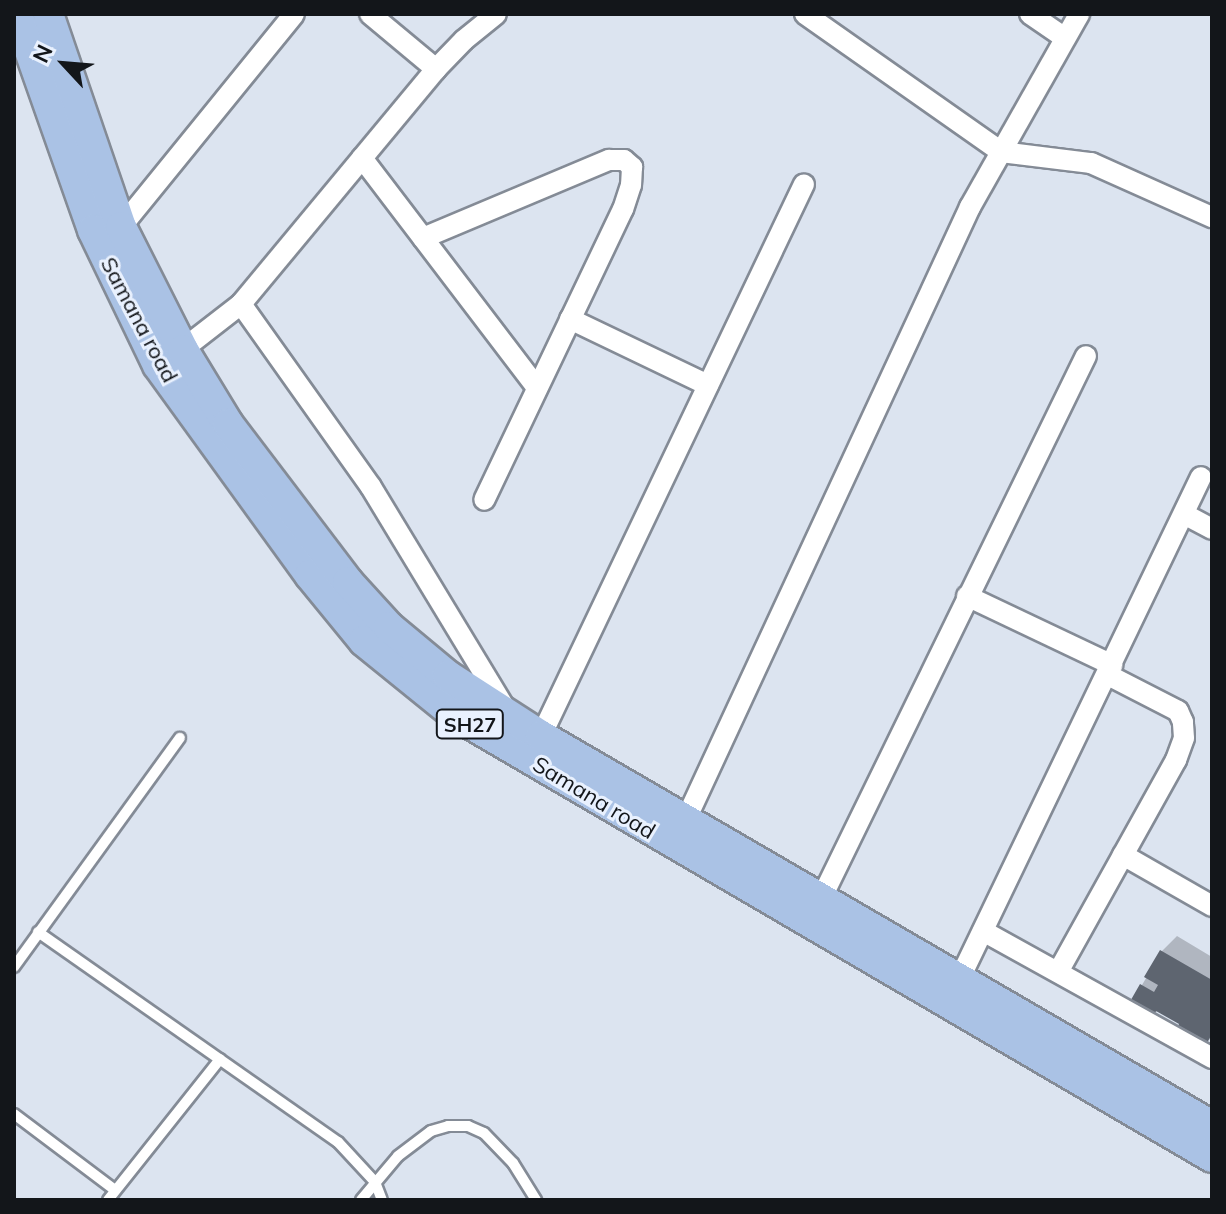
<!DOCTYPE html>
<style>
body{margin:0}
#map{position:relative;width:1226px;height:1214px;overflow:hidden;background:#dce4f0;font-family:Mulish,sans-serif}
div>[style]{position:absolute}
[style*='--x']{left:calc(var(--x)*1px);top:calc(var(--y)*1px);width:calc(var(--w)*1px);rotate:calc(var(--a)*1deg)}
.shadow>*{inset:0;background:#0003}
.building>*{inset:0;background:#5e6570}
.roads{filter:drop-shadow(2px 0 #848b96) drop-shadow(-2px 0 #848b96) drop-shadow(0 2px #848b96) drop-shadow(0 -2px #848b96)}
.service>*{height:10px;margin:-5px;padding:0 5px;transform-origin:5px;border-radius:5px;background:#fff}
.minor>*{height:20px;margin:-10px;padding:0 10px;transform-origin:10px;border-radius:10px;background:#fff}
.primary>*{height:30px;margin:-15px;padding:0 15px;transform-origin:15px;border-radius:15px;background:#aac2e5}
span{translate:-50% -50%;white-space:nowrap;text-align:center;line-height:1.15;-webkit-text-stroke:6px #e9f1fe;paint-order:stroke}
.shield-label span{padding:2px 6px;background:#e9f1fe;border:2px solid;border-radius:6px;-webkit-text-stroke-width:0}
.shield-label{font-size:20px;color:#13161a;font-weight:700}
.street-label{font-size:22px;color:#13161a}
.frame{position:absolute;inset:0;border:16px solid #13161a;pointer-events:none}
.north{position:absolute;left:24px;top:24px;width:80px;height:80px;-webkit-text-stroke:6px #e9f1fe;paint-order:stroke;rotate:296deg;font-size:22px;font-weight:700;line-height:32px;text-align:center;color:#13161a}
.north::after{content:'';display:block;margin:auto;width:28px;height:36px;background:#13161a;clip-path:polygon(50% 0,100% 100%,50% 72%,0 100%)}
</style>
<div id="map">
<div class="shadow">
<i style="clip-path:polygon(1177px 936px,1212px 957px,1212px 1037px,1203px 1046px,1182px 1023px,1158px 1010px,1152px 1016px,1142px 985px,1162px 951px)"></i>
</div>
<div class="building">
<i style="clip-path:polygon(1160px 950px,1212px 980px,1212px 1034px,1204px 1048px,1175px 1032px,1179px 1024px,1156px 1011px,1152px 1019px,1128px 1005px,1140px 984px,1154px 992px,1158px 985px,1144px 977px)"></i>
</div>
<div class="roads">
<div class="service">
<i style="--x:38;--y:932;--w:366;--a:35"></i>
<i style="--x:338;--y:1142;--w:54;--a:47.2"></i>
<i style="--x:375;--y:1182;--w:19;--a:69"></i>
<i style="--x:14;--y:967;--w:283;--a:-54.1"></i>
<i style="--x:14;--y:1114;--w:126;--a:37"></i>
<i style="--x:108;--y:1200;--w:180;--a:-51.5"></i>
<i style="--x:361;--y:1200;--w:57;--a:-49.9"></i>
<i style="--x:398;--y:1156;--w:41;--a:-37.1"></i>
<i style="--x:431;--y:1131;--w:18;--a:-16"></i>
<i style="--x:448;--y:1126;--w:20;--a:0"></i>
<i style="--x:468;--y:1126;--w:17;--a:24"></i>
<i style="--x:484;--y:1133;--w:42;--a:46"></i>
<i style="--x:513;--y:1163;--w:44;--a:58.1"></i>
</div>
<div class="minor">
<i style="--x:370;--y:14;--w:86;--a:39.8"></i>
<i style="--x:805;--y:14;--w:240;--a:35.1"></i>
<i style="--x:1001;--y:152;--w:91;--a:7"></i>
<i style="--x:1091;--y:163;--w:133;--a:24.1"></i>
<i style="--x:1030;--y:14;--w:42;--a:34.4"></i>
<i style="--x:362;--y:158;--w:289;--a:52.7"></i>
<i style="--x:121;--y:227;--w:274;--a:-50.9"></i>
<i style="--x:423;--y:238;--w:202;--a:-22.8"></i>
<i style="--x:609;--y:160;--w:15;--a:0"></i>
<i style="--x:624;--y:160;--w:11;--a:41"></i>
<i style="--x:632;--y:167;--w:18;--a:93"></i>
<i style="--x:631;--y:185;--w:25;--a:108"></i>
<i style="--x:623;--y:209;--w:322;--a:115.5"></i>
<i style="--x:241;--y:304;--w:224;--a:54.6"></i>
<i style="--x:371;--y:487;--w:257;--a:58.8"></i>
<i style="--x:570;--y:319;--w:153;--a:25.6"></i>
<i style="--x:174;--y:356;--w:85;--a:-37.8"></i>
<i style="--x:241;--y:304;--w:305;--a:-50.3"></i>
<i style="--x:436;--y:69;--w:40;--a:-46"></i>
<i style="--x:464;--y:40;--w:41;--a:-39.1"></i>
<i style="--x:1184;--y:514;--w:32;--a:28"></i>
<i style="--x:967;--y:596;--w:161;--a:25.4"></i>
<i style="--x:541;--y:736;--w:611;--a:-64.52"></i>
<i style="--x:681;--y:830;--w:687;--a:-65.11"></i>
<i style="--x:970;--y:207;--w:222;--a:-60.5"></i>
<i style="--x:1123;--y:855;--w:103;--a:29.8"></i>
<i style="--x:821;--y:899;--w:604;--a:-63.99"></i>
<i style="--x:983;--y:931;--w:262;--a:29"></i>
<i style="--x:1058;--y:972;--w:243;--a:-60.9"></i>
<i style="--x:1176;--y:760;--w:23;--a:-70"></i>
<i style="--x:1184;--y:738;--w:16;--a:-94"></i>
<i style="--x:1183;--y:722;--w:12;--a:-114"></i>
<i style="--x:1178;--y:711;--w:79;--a:-152.8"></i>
<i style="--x:959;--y:980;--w:558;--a:-64.31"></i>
</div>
<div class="primary">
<i style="--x:17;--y:14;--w:229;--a:70.6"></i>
<i style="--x:93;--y:230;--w:150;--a:64.3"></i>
<i style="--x:158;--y:365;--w:259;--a:54.1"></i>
<i style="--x:310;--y:575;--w:85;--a:50.7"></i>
<i style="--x:364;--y:641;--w:116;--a:39"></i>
<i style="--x:454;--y:714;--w:878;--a:30.3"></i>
<i style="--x:48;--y:14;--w:225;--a:71.1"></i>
<i style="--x:121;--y:227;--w:138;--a:63.2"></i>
<i style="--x:183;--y:350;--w:87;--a:58.7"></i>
<i style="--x:228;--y:424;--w:198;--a:52.8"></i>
<i style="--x:348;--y:582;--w:61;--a:47.7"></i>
<i style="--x:389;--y:627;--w:77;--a:39.7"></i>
<i style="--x:448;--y:676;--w:111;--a:32.8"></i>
<i style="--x:541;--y:736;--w:776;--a:30.17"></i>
</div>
</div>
<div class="shield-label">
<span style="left:470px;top:724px">SH27</span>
</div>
<div class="street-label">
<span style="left:139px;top:320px;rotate:62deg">Samana road</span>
<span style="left:594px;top:798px;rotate:31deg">Samana road</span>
</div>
<div class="frame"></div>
<div class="north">N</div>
</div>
